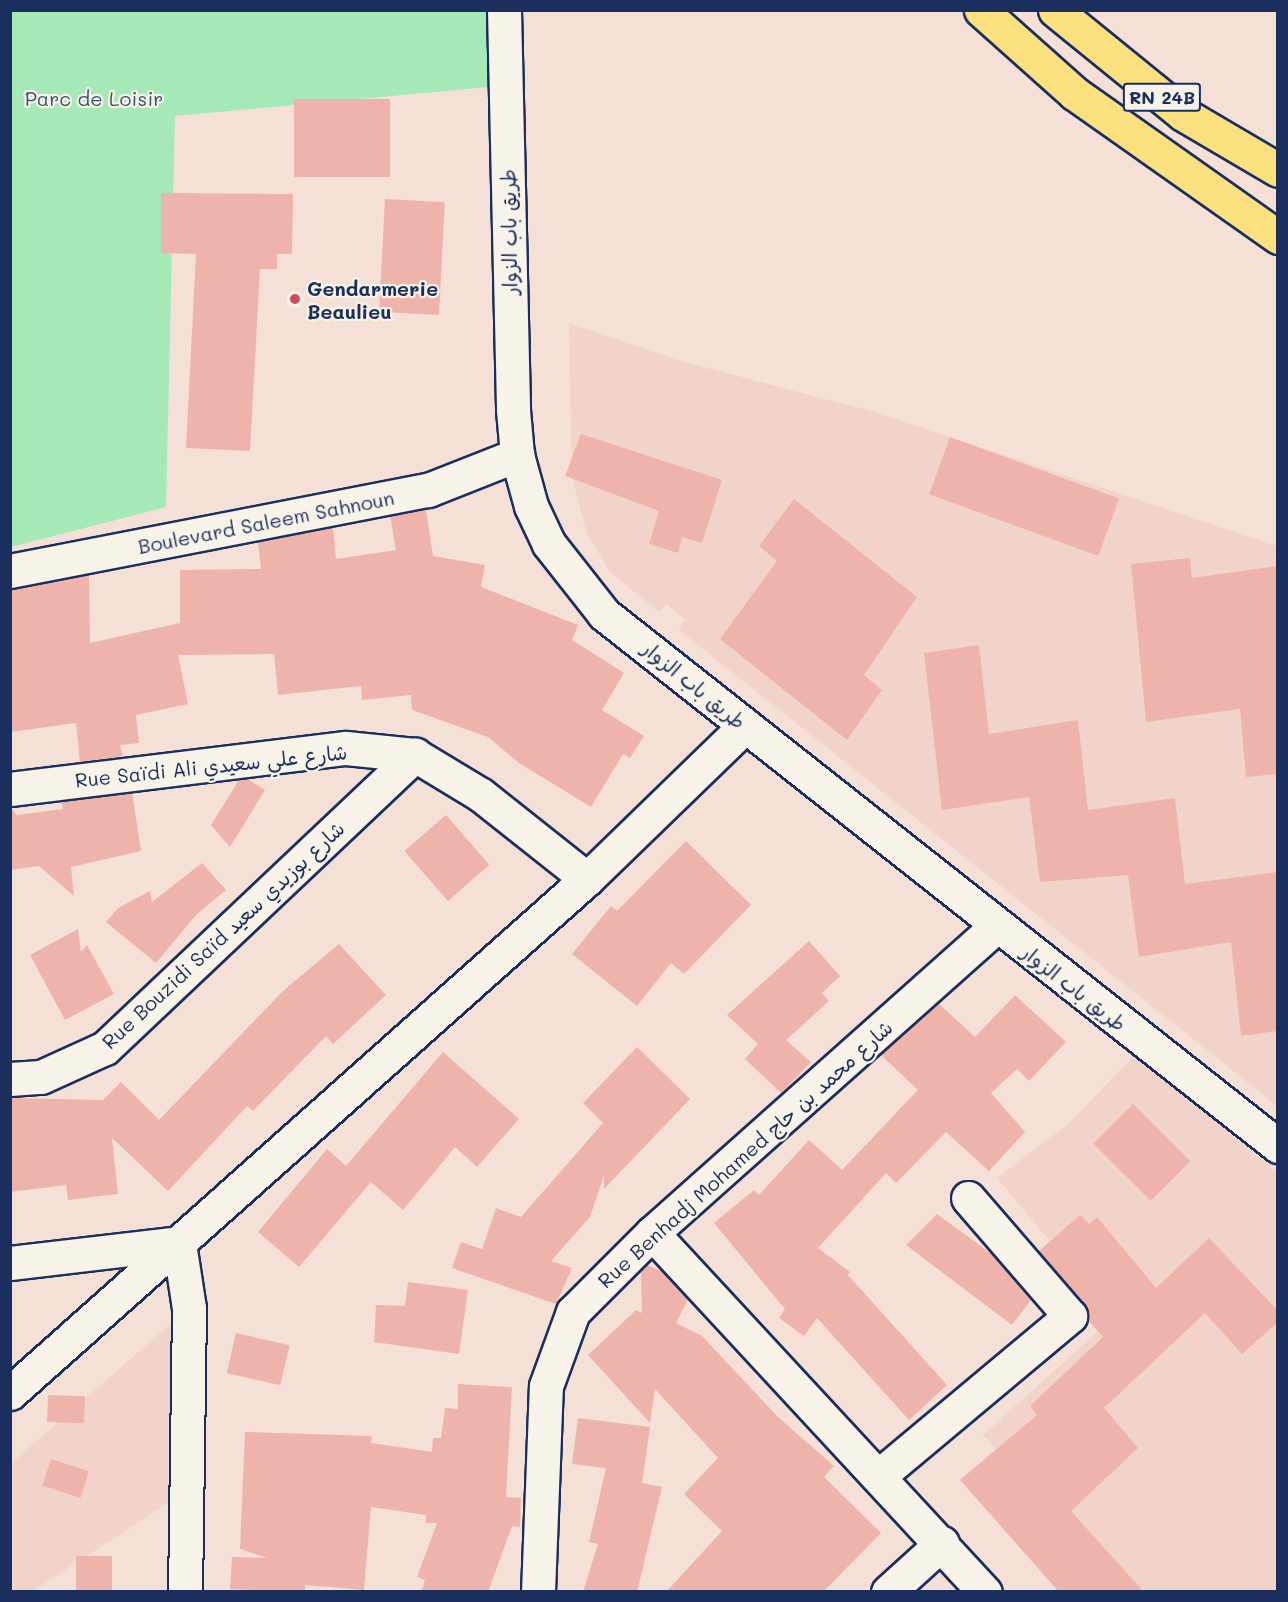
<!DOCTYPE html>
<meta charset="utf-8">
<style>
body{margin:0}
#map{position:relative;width:1288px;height:1602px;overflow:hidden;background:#f4e0d6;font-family:Mali,"Playpen Sans Arabic",sans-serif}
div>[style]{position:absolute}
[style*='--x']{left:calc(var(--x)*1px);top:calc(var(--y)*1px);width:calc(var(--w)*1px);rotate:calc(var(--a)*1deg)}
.built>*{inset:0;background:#f2d3c9}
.green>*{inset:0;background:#a5eab6}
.building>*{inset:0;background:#eeb4ab;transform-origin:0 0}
.roads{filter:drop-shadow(2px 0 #1b2f5e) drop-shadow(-2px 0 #1b2f5e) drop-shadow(0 2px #1b2f5e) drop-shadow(0 -2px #1b2f5e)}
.minor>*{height:33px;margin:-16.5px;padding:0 16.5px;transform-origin:16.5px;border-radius:16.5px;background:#f7f3e8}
.major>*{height:33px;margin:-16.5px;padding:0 16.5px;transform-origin:16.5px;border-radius:16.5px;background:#fbe080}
.dots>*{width:16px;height:16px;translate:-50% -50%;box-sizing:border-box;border:3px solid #f7f3e8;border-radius:50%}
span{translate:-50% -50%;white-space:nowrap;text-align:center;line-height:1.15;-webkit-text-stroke:4.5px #f7f3e8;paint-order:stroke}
.shield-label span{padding:2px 4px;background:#f7f3e8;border:2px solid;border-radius:4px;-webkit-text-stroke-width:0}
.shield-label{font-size:18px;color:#1b2f5e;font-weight:700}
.park-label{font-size:20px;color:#375470}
.street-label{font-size:20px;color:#1b2f5e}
.poi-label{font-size:20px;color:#1b2f5e;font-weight:700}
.left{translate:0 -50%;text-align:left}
.frame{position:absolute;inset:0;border:12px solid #1b2f5e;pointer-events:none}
</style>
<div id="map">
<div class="built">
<i style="clip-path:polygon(569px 323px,684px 362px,878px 413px,1277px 546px,1277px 1106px,679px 630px,685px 619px,667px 604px,659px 612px,610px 572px,587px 534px,572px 477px)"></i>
<i style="clip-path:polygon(1135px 1055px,1277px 1172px,1277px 1591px,1061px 1591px,960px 1480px,996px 1449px,983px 1435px,1107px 1323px,1058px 1251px,997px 1178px,1067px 1125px)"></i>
<i style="clip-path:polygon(189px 1308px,189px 1489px,33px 1591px,11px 1591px,10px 1464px)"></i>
</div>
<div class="green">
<i style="clip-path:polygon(11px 11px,488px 11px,489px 87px,175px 116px,166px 507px,11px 547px)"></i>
</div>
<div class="building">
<i style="left:294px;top:99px;width:96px;height:78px"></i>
<i style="clip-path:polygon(161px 193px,293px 194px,292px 254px,277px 254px,277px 269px,260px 269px,250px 451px,186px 448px,196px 254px,161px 253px)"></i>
<i style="left:385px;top:199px;width:60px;height:113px;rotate:3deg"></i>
<i style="clip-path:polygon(581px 434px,722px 480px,702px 543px,682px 537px,678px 553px,649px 544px,659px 511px,565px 476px)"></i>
<i style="left:950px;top:437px;width:180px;height:61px;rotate:20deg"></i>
<i style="clip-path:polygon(794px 499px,917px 597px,864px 675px,882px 690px,847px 740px,720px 639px,777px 561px,759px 546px)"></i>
<i style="clip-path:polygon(426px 510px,433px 556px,485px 565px,481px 587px,578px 625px,572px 640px,624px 673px,602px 710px,644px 736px,630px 758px,623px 754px,591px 807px,519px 763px,488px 737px,412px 710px,411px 695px,362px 700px,361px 686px,278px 695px,274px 654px,178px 655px,188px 704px,136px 715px,139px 743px,120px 745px,123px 756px,80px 762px,76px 723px,10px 732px,10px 589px,89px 575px,90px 643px,180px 623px,180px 570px,261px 569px,258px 542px,333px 527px,336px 559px,396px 550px,390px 516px)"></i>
<i style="clip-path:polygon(1190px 558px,1192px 578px,1278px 566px,1278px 774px,1246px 777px,1240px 709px,1146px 722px,1131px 564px)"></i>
<i style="clip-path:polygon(979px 645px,989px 734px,1078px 720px,1088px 810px,1175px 798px,1185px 884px,1278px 872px,1278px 1031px,1241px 1036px,1231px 942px,1139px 957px,1128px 875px,1040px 882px,1029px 797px,942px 810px,924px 653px)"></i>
<i style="clip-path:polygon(248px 779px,265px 790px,230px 847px,211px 825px,239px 780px)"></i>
<i style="clip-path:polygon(132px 793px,141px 851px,71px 867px,74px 896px,39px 866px,10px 870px,10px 807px,17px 815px,63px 809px,61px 802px)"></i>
<i style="left:446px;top:815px;width:66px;height:55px;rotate:49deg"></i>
<i style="clip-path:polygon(686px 841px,751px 905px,684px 974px,671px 963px,637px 1006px,572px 954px,611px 906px,617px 911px)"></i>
<i style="clip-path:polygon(202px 863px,226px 890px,196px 915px,156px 963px,106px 922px,118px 908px,150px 891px,152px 902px)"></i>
<i style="clip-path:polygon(78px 929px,81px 952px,87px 945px,114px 994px,65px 1020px,30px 955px)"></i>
<i style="clip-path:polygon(809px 941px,840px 976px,822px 993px,829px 1001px,786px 1040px,811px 1062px,781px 1093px,745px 1059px,758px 1044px,727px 1015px)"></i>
<i style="clip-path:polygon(339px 944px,386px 995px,333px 1044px,326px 1036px,253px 1111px,247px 1106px,168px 1191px,112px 1138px,118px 1194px,68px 1200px,66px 1185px,10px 1192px,10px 1098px,103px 1100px,121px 1082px,159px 1120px,283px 991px)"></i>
<i style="clip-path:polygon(1015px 995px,1066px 1042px,1029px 1081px,1017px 1069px,991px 1093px,1025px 1132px,989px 1171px,946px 1132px,896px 1183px,886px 1173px,818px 1248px,850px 1272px,848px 1275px,947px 1385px,909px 1420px,817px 1318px,804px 1336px,779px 1318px,785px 1309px,714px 1223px,754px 1190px,759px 1195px,809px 1140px,842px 1170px,918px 1090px,881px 1055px,938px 1003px,975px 1037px)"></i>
<i style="clip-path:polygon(637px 1047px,690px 1099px,604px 1189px,604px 1175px,590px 1217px,551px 1261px,572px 1268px,556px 1304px,452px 1268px,461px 1242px,482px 1249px,496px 1208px,521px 1217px,603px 1123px,583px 1103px)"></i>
<i style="clip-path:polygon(443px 1052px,519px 1119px,477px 1167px,455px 1147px,403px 1210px,371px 1182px,299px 1267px,258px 1232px,327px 1149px,346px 1166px)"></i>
<i style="left:1133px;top:1104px;width:81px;height:56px;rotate:45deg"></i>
<i style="clip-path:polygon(937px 1214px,993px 1255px,1031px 1300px,1012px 1325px,906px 1245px)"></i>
<i style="clip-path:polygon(1080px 1215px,1089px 1224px,1097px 1217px,1156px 1288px,1209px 1238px,1278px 1311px,1278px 1322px,1242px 1354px,1205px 1313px,1104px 1408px,1138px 1448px,1071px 1511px,1144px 1592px,1059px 1592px,960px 1480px,1037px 1415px,1030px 1406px,1103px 1337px,1088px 1320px,1084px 1304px,1039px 1251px)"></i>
<i style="clip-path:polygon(647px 1265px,663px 1272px,688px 1299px,676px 1323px,702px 1336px,778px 1417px,834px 1466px,824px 1477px,881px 1533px,823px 1592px,666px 1592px,722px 1531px,684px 1494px,718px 1458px,655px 1389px,650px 1423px,588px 1355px,636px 1310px,642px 1313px,641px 1270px)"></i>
<i style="clip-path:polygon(408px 1282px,468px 1290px,459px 1354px,374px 1342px,376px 1305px,405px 1306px)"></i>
<i style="left:236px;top:1333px;width:55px;height:41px;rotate:13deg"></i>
<i style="clip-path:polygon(458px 1384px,512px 1387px,506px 1497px,521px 1498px,520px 1527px,512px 1526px,488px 1592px,421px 1592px,425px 1580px,417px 1577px,437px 1523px,426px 1523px,426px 1515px,371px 1507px,364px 1590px,305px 1585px,305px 1592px,230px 1589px,232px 1557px,267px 1558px,240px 1549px,245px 1432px,372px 1436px,371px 1443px,432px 1452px,433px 1438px,441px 1438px,445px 1408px,458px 1409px)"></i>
<i style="left:48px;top:1395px;width:37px;height:27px;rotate:2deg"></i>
<i style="clip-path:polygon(578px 1418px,650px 1427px,642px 1483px,662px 1487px,637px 1592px,583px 1592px,598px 1544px,589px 1542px,606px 1468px,572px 1464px)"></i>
<i style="left:51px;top:1459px;width:40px;height:28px;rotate:18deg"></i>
<i style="left:76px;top:1556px;width:36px;height:36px"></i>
</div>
<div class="roads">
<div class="minor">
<i style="--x:504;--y:10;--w:400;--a:88.7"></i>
<i style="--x:513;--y:410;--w:45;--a:84.9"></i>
<i style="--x:517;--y:455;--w:53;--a:74.6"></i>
<i style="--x:531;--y:506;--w:42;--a:64.7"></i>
<i style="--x:549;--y:544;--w:89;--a:51.8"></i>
<i style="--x:604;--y:614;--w:859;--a:38.28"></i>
<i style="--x:10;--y:571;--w:426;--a:-11"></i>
<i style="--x:428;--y:490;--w:96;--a:-21.5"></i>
<i style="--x:10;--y:789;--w:338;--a:-7"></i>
<i style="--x:346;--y:748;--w:69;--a:5.8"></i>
<i style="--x:415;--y:755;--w:77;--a:31.2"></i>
<i style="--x:481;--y:795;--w:135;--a:38.4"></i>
<i style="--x:10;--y:1079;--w:31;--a:-4"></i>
<i style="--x:41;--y:1077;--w:70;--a:-24.4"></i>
<i style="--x:105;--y:1048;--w:427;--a:-43.4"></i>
<i style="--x:652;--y:1233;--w:490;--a:47.2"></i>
<i style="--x:10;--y:1263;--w:170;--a:-6.7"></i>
<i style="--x:179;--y:1243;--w:66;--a:81.3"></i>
<i style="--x:189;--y:1308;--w:284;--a:90.8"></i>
<i style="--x:10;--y:1393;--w:773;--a:-41.7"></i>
<i style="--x:587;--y:879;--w:220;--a:-44.1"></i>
<i style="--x:880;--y:1475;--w:248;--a:-39.9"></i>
<i style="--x:1070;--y:1316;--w:156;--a:-130.8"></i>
<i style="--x:538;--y:1592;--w:206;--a:-87.8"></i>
<i style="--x:546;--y:1386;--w:79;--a:-70"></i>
<i style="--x:573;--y:1312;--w:112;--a:-45"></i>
<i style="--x:652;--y:1233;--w:460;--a:-41.7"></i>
<i style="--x:888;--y:1592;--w:73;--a:-42.2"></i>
</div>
<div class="major">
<i style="--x:981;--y:10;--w:125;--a:41.7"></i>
<i style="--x:1074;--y:93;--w:250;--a:35.2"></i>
<i style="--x:1055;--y:10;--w:165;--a:39.1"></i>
<i style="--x:1183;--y:114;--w:110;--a:30.5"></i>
</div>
</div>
<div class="dots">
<i style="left:295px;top:299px;background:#d1495b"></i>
</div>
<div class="shield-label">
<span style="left:1162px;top:97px">RN 24B</span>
</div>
<div class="park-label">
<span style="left:94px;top:98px">Parc de Loisir</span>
</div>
<div class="street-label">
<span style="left:509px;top:232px;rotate:-91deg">طريق باب الزوار</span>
<span style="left:266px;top:522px;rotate:-11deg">Boulevard Saleem Sahnoun</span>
<span style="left:694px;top:685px;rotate:39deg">طريق باب الزوار</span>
<span style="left:211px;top:766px;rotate:-6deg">Rue Saïdi Ali شارع علي سعيدي</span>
<span style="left:223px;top:935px;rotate:-43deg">Rue Bouzidi Saïd شارع بوزيدي سعيد</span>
<span style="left:1074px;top:988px;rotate:38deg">طريق باب الزوار</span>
<span style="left:745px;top:1154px;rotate:-42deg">Rue Benhadj Mohamed شارع محمد بن حاج</span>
</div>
<div class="poi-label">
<span class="left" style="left:307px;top:300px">Gendarmerie<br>Beaulieu</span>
</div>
<div class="frame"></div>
</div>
